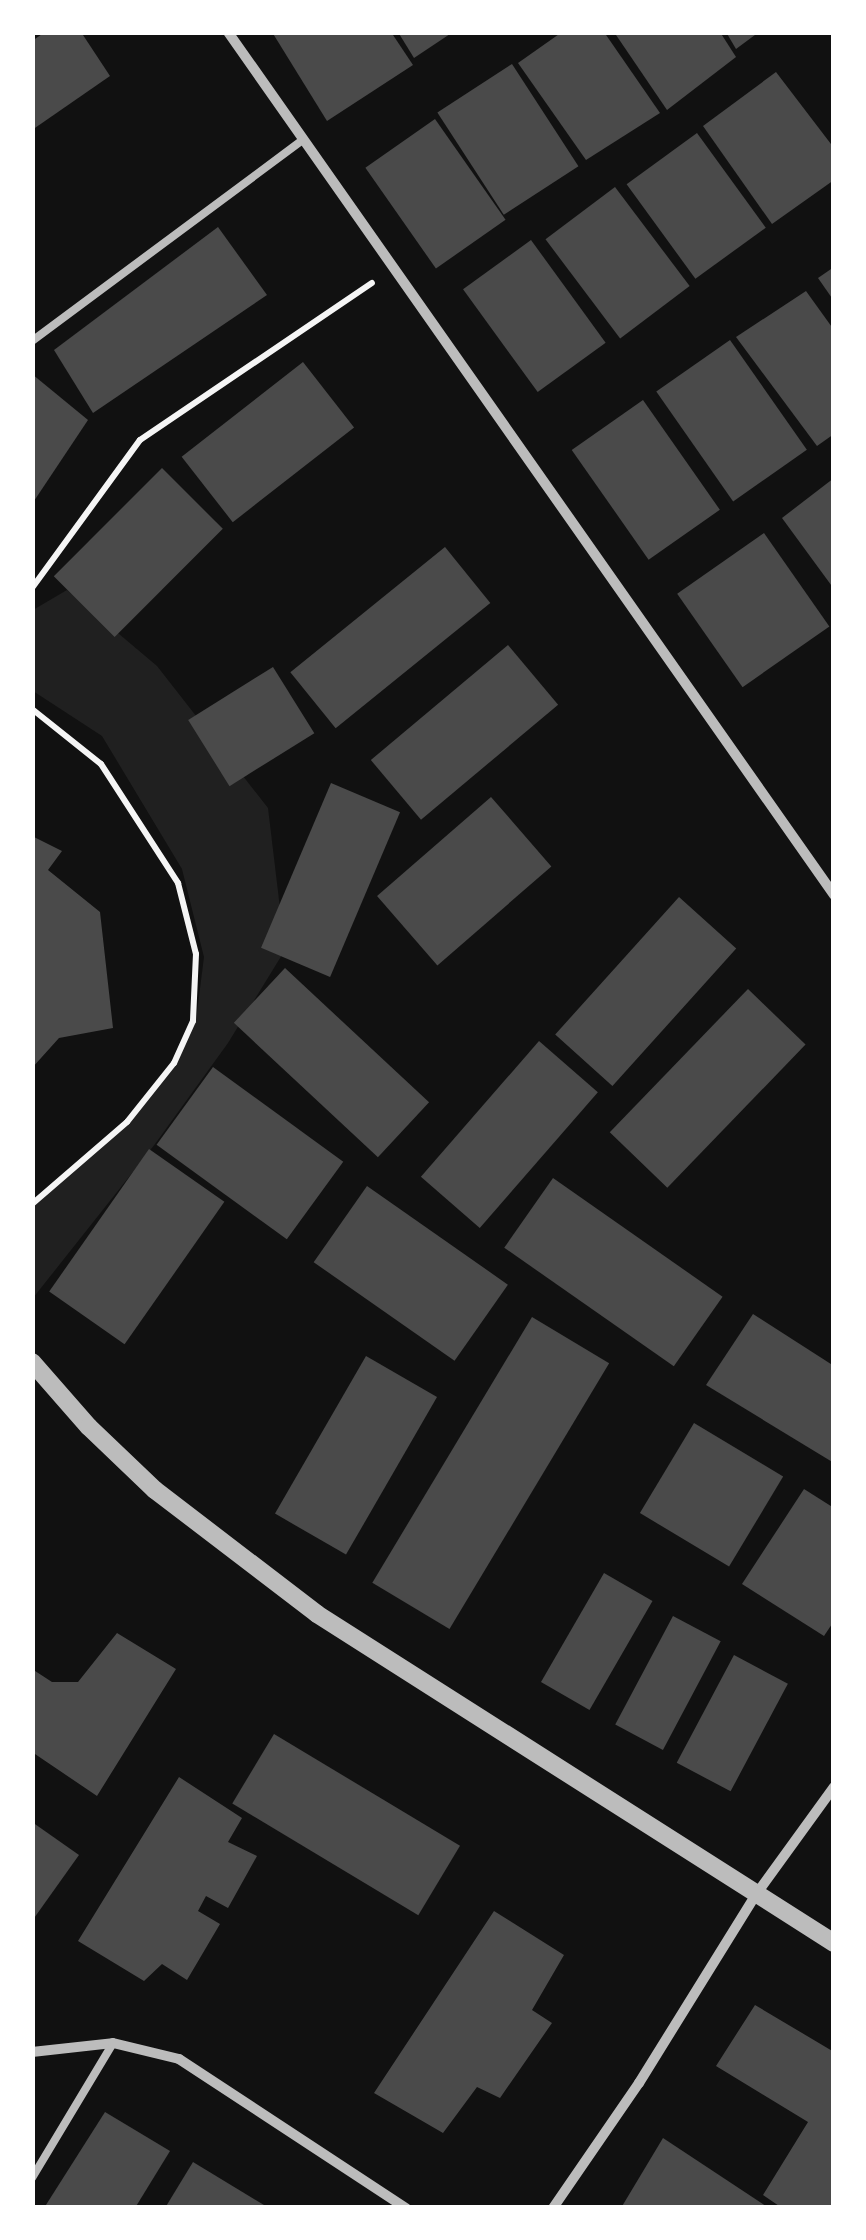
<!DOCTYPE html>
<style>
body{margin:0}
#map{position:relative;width:866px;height:2240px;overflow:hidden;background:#111;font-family:"Alegreya Sans",sans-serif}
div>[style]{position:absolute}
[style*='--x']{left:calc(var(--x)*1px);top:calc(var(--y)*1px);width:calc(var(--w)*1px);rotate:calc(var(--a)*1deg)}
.green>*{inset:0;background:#202020}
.building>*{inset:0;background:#4a4a4a;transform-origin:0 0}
.path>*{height:6px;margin:-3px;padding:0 3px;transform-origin:3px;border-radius:3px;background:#f5f5f5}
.service>*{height:8px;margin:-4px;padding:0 4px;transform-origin:4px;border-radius:4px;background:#bcbcbc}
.minor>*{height:10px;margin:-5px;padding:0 5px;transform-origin:5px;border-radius:5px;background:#bcbcbc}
.tertiary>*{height:18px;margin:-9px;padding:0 9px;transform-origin:9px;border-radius:9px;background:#bcbcbc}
span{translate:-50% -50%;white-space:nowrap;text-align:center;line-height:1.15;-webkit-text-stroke:10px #fff;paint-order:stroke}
.frame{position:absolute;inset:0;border:35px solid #fff;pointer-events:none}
</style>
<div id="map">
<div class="green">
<i style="clip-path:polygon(67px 590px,157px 666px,268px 808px,285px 950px,228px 1043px,155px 1144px,33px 1298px,32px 1208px,127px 1122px,174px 1063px,196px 1020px,204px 957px,182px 869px,102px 736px,33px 691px,33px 610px)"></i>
</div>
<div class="building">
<i style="clip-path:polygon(45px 32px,81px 32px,110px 76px,32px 130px,32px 41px)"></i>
<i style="clip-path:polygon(272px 32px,391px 32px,413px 65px,327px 121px)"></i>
<i style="clip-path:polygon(398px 32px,453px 32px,414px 58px)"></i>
<i style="clip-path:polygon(562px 32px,604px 32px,660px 113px,586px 160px,518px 63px)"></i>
<i style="clip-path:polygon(614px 32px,720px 32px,736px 57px,667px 110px)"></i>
<i style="clip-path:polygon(726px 32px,759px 32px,736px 49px)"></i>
<i style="left:512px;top:64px;width:122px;height:89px;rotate:57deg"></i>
<i style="clip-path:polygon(776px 72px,834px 148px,834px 180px,772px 224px,703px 126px)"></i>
<i style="left:435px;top:119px;width:123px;height:85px;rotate:55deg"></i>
<i style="left:697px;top:133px;width:117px;height:87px;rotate:54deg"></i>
<i style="left:615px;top:187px;width:124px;height:87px;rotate:53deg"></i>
<i style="clip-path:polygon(218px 227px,267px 295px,93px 413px,54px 350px)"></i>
<i style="left:531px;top:240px;width:127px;height:84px;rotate:54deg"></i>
<i style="clip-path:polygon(834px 267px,834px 301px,818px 278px)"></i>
<i style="clip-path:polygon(806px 291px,834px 330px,834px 434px,817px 446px,736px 337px)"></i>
<i style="left:730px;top:340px;width:134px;height:90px;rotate:55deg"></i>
<i style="left:303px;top:362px;width:83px;height:154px;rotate:52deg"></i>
<i style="clip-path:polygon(32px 374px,88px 420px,32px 504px)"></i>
<i style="left:643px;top:400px;width:134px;height:87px;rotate:55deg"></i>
<i style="left:162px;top:468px;width:86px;height:153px;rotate:45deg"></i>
<i style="clip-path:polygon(834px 478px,834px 589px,782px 518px)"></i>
<i style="left:764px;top:533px;width:114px;height:106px;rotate:55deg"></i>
<i style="left:445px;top:547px;width:72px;height:199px;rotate:51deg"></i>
<i style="left:508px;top:645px;width:78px;height:179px;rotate:50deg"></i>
<i style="left:273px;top:667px;width:78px;height:100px;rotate:58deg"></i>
<i style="left:331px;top:783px;width:75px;height:179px;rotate:23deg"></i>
<i style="left:491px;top:797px;width:92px;height:151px;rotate:49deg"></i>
<i style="clip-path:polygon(32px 836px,62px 851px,48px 870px,100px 912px,113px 1028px,59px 1038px,32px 1068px)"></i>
<i style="left:679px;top:897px;width:77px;height:185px;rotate:42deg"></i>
<i style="left:285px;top:968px;width:197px;height:75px;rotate:43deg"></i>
<i style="left:748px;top:989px;width:80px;height:199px;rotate:44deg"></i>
<i style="left:539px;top:1041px;width:78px;height:180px;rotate:41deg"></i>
<i style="left:213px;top:1067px;width:161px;height:96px;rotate:36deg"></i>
<i style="left:149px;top:1149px;width:92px;height:174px;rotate:35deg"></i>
<i style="left:553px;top:1178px;width:207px;height:85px;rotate:35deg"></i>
<i style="left:367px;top:1186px;width:172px;height:93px;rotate:35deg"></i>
<i style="clip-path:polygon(753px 1314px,834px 1366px,834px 1463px,706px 1385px)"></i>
<i style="left:532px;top:1317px;width:90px;height:310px;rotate:31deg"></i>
<i style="left:366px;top:1356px;width:82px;height:182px;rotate:30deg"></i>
<i style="left:694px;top:1423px;width:104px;height:105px;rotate:31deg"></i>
<i style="clip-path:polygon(804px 1489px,834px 1508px,834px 1621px,824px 1636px,742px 1584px)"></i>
<i style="left:604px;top:1573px;width:56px;height:126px;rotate:30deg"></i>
<i style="left:673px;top:1616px;width:54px;height:123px;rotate:28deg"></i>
<i style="clip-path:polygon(117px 1633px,176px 1669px,97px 1796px,32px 1752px,32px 1669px,52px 1682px,78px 1682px)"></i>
<i style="left:734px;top:1655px;width:61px;height:122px;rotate:28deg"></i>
<i style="left:274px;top:1734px;width:217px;height:81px;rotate:31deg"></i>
<i style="clip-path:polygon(179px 1777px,242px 1818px,228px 1842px,257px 1856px,228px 1908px,206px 1896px,198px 1911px,220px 1924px,187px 1980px,162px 1964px,144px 1981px,78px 1941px)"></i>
<i style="clip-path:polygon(32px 1822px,79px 1855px,32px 1921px)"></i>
<i style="clip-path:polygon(494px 1911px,564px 1955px,532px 2010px,552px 2023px,500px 2098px,477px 2087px,443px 2133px,374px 2093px)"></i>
<i style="clip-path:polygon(755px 2005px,834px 2052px,834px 2208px,782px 2208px,763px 2195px,808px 2122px,716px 2066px)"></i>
<i style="clip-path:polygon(105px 2112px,170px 2151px,135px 2208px,44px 2208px)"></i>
<i style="clip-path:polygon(663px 2138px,769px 2208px,621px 2208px)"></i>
<i style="clip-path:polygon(193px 2162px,269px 2208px,165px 2208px)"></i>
</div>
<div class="path">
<i style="--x:32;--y:588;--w:183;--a:-53.9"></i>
<i style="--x:140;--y:440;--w:280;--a:-34.1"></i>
<i style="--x:32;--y:709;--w:88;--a:38.6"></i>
<i style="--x:101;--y:764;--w:142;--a:57.1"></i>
<i style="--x:178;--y:883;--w:73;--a:75.8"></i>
<i style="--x:196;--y:954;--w:67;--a:92.6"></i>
<i style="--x:193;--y:1021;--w:46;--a:114.3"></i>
<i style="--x:174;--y:1063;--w:75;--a:128.5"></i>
<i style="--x:127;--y:1122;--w:125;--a:139.2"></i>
</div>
<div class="service">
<i style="--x:32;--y:341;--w:337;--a:-36.6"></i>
<i style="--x:32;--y:2178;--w:157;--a:-59"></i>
</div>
<div class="minor">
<i style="--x:228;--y:32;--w:1055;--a:54.92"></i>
<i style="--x:32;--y:2052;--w:81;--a:-6.3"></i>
<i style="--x:113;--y:2043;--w:68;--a:13.6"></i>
<i style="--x:179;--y:2059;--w:272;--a:33.3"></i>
<i style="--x:553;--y:2208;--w:152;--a:-55.5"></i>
<i style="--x:639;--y:2083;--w:220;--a:-58.2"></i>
<i style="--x:755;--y:1896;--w:135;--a:-54.1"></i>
</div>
<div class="tertiary">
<i style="--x:32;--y:1362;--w:86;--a:48.8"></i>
<i style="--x:89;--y:1427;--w:91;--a:43.7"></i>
<i style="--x:155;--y:1490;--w:204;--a:37.4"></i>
<i style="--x:317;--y:1614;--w:613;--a:32.47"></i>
</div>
<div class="frame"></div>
</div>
